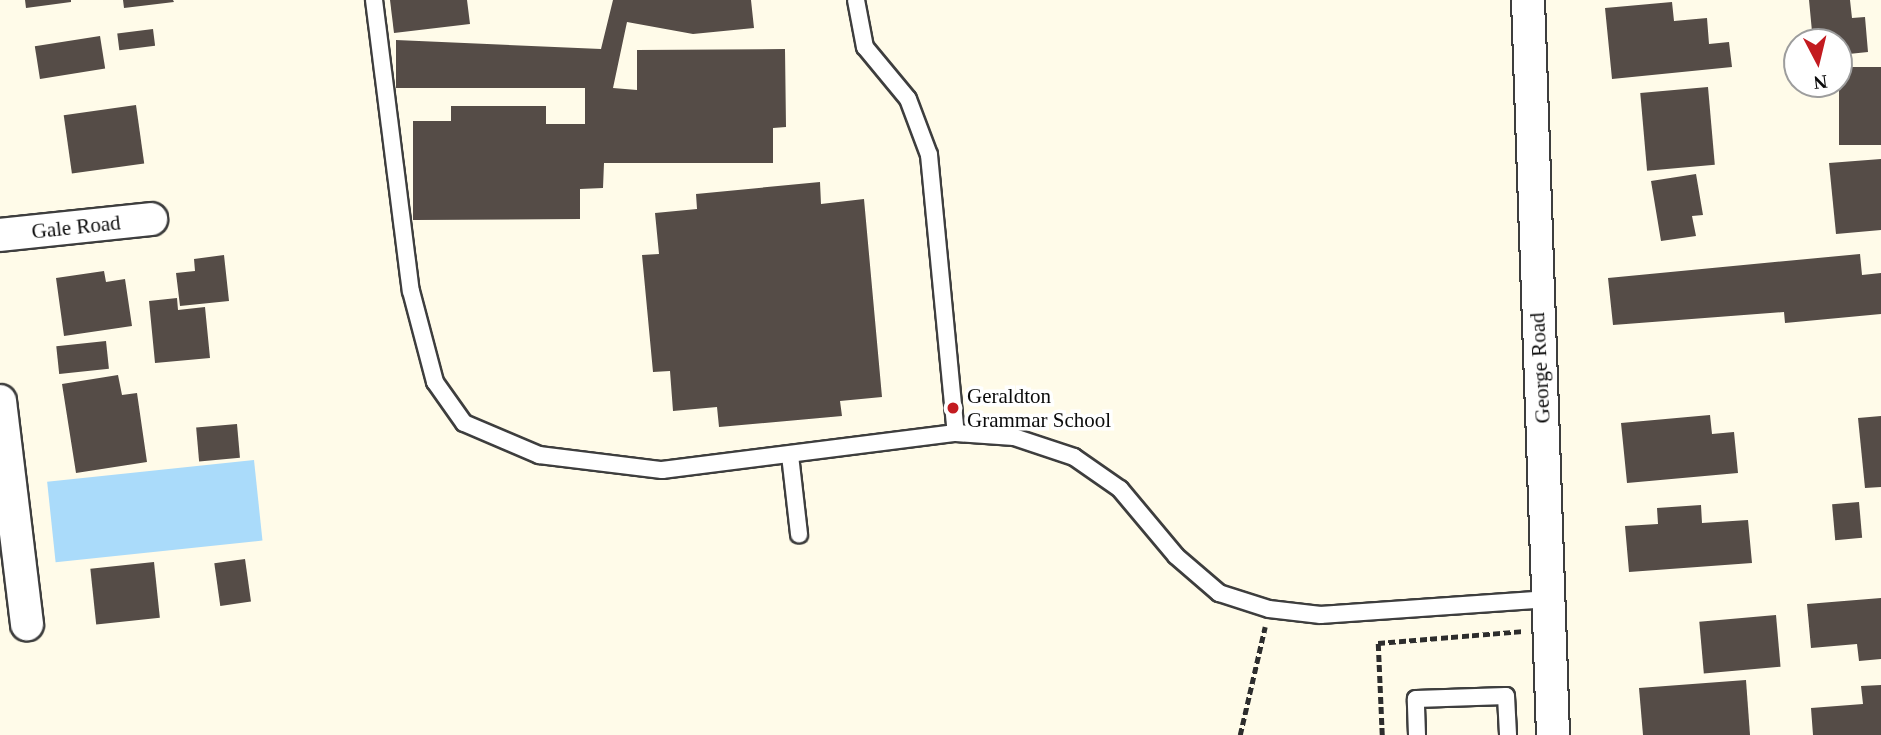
<!DOCTYPE html>
<style>
body{margin:0}
#map{position:relative;width:1881px;height:735px;overflow:hidden;background:#fffbe9;font-family:"Times New Roman",serif}
div>[style]{position:absolute}
[style*='--x']{left:calc(var(--x)*1px);top:calc(var(--y)*1px);width:calc(var(--w)*1px);rotate:calc(var(--a)*1deg)}
.water>*{inset:0;background:#aadbfa;transform-origin:0 0}
.building>*{inset:0;background:#554c47;transform-origin:0 0}
.path>*{height:4.5px;margin-top:-2.25px;transform-origin:0;background:repeating-linear-gradient(90deg,#2d2d2d 0 7px,transparent 0 10.5px)}
.roads{filter:drop-shadow(2px 0 #3e3e3e) drop-shadow(-2px 0 #3e3e3e) drop-shadow(0 2px #3e3e3e) drop-shadow(0 -2px #3e3e3e)}
.lane>*{height:16px;margin:-8px;padding:0 8px;transform-origin:8px;border-radius:8px;background:#fff}
.street>*{height:32px;margin:-16px;padding:0 16px;transform-origin:16px;border-radius:16px;background:#fff}
.dots>*{width:19px;height:19px;translate:-50% -50%;box-sizing:border-box;border:4px solid #fff;border-radius:50%}
span{translate:-50% -50%;white-space:nowrap;text-align:center;line-height:1.15;-webkit-text-stroke:7px #fff;paint-order:stroke}
.street-label{font-size:21px;color:#0b0b0b}
.poi-label{font-size:21px;color:#0b0b0b}
.left{translate:0 -50%;text-align:left}
.north{position:absolute;left:1783px;top:28px;width:70px;height:70px;box-sizing:border-box;background:#fff;border:2px solid #9d9d9d;border-radius:50%;rotate:173deg;font-size:19px;font-weight:700;line-height:28px;text-align:center;color:#0b0b0b}
.north::after{content:'';display:block;margin:auto;width:24px;height:32px;background:#c31b20;clip-path:polygon(50% 0,100% 100%,50% 72%,0 100%)}
</style>
<div id="map">
<div class="water">
<i style="left:254px;top:460px;width:81px;height:208px;rotate:84deg"></i>
</div>
<div class="building">
<i style="clip-path:polygon(25px 0,71px 0,71px 2px,26px 8px)"></i>
<i style="clip-path:polygon(123px 0,173px 0,174px 2px,124px 8px)"></i>
<i style="clip-path:polygon(390px 0,467px 0,470px 24px,394px 33px)"></i>
<i style="clip-path:polygon(613px 0,751px 0,754px 28px,693px 34px,627px 22px,613px 88px,637px 90px,637px 50px,785px 49px,786px 127px,773px 128px,773px 163px,604px 163px,603px 188px,580px 189px,580px 219px,413px 220px,413px 121px,451px 121px,451px 106px,546px 106px,546px 124px,585px 124px,585px 88px,396px 88px,396px 40px,601px 49px)"></i>
<i style="clip-path:polygon(1809px 0,1850px 0,1852px 18px,1865px 17px,1868px 52px,1839px 55px,1839px 42px,1813px 42px)"></i>
<i style="clip-path:polygon(1672px 2px,1674px 21px,1707px 18px,1709px 44px,1729px 42px,1732px 67px,1612px 79px,1605px 8px)"></i>
<i style="left:153px;top:29px;width:17px;height:36px;rotate:83deg"></i>
<i style="left:100px;top:36px;width:33px;height:66px;rotate:81deg"></i>
<i style="left:1881px;top:67px;width:78px;height:42px;rotate:90deg"></i>
<i style="left:1708px;top:87px;width:78px;height:68px;rotate:85deg"></i>
<i style="left:136px;top:105px;width:59px;height:73px;rotate:82deg"></i>
<i style="clip-path:polygon(1881px 159px,1881px 230px,1836px 234px,1829px 163px)"></i>
<i style="clip-path:polygon(1696px 174px,1703px 215px,1692px 216px,1696px 236px,1661px 241px,1651px 181px)"></i>
<i style="clip-path:polygon(820px 182px,821px 204px,864px 199px,882px 397px,840px 401px,842px 416px,719px 427px,717px 407px,673px 411px,670px 371px,653px 372px,642px 255px,659px 254px,655px 213px,697px 209px,696px 194px)"></i>
<i style="clip-path:polygon(1860px 254px,1862px 275px,1881px 273px,1881px 314px,1785px 323px,1784px 312px,1613px 325px,1608px 278px)"></i>
<i style="clip-path:polygon(224px 255px,229px 301px,180px 306px,176px 273px,195px 271px,194px 259px)"></i>
<i style="clip-path:polygon(104px 271px,106px 282px,125px 279px,132px 326px,64px 336px,56px 278px)"></i>
<i style="clip-path:polygon(177px 298px,178px 310px,205px 307px,210px 358px,155px 363px,149px 301px)"></i>
<i style="left:106px;top:341px;width:28px;height:50px;rotate:84deg"></i>
<i style="clip-path:polygon(118px 375px,122px 395px,137px 393px,147px 462px,76px 473px,62px 384px)"></i>
<i style="clip-path:polygon(1710px 415px,1712px 434px,1734px 432px,1738px 473px,1627px 483px,1621px 423px)"></i>
<i style="clip-path:polygon(1881px 416px,1881px 487px,1865px 488px,1858px 418px)"></i>
<i style="left:237px;top:424px;width:34px;height:41px;rotate:85deg"></i>
<i style="left:1859px;top:502px;width:36px;height:27px;rotate:85deg"></i>
<i style="clip-path:polygon(1701px 505px,1702px 523px,1748px 520px,1752px 563px,1629px 572px,1625px 526px,1658px 524px,1657px 508px)"></i>
<i style="left:245px;top:559px;width:43px;height:31px;rotate:82deg"></i>
<i style="left:154px;top:562px;width:56px;height:64px;rotate:84deg"></i>
<i style="clip-path:polygon(1881px 598px,1881px 659px,1859px 661px,1857px 644px,1811px 648px,1807px 604px)"></i>
<i style="left:1776px;top:615px;width:52px;height:77px;rotate:85deg"></i>
<i style="clip-path:polygon(1746px 680px,1750px 735px,1643px 735px,1639px 688px)"></i>
<i style="clip-path:polygon(1881px 685px,1881px 735px,1813px 735px,1811px 708px,1863px 704px,1861px 686px)"></i>
</div>
<div class="path">
<i style="--x:1240;--y:735;--w:111;--a:-77"></i>
<i style="--x:1382;--y:735;--w:92;--a:-92.5"></i>
<i style="--x:1378;--y:643;--w:145;--a:-4.7"></i>
</div>
<div class="roads">
<div class="lane">
<i style="--x:374;--y:0;--w:293;--a:82.8"></i>
<i style="--x:411;--y:291;--w:94;--a:75.2"></i>
<i style="--x:435;--y:382;--w:50;--a:54.7"></i>
<i style="--x:464;--y:423;--w:82;--a:23.1"></i>
<i style="--x:539;--y:455;--w:124;--a:7"></i>
<i style="--x:662;--y:470;--w:296;--a:-7.2"></i>
<i style="--x:956;--y:433;--w:58;--a:3.9"></i>
<i style="--x:1014;--y:437;--w:63;--a:18.4"></i>
<i style="--x:1074;--y:457;--w:56;--a:34.8"></i>
<i style="--x:1120;--y:489;--w:87;--a:50.1"></i>
<i style="--x:1176;--y:556;--w:57;--a:40.7"></i>
<i style="--x:1219;--y:593;--w:52;--a:17.7"></i>
<i style="--x:1269;--y:609;--w:52;--a:6.6"></i>
<i style="--x:1321;--y:615;--w:228;--a:-4"></i>
<i style="--x:856;--y:0;--w:48;--a:79.2"></i>
<i style="--x:865;--y:47;--w:67;--a:50.4"></i>
<i style="--x:908;--y:99;--w:60;--a:69.4"></i>
<i style="--x:929;--y:155;--w:279;--a:84.5"></i>
<i style="--x:790;--y:455;--w:80;--a:83.5"></i>
<i style="--x:1417;--y:735;--w:36;--a:-92"></i>
<i style="--x:1416;--y:699;--w:90;--a:-1.9"></i>
<i style="--x:1506;--y:696;--w:39;--a:87"></i>
</div>
<div class="street">
<i style="--x:1528;--y:0;--w:735;--a:88.05"></i>
<i style="--x:0;--y:235;--w:152;--a:-6"></i>
<i style="--x:0;--y:401;--w:225;--a:83.1"></i>
</div>
</div>
<div class="dots">
<i style="left:953px;top:408px;background:#c31b20"></i>
</div>
<div class="street-label">
<span style="left:76px;top:227px;rotate:-6deg">Gale Road</span>
<span style="left:1540px;top:368px;rotate:-93deg">George Road</span>
</div>
<div class="poi-label">
<span class="left" style="left:967px;top:408px">Geraldton<br>Grammar School</span>
</div>
<div class="north">N</div>
</div>
